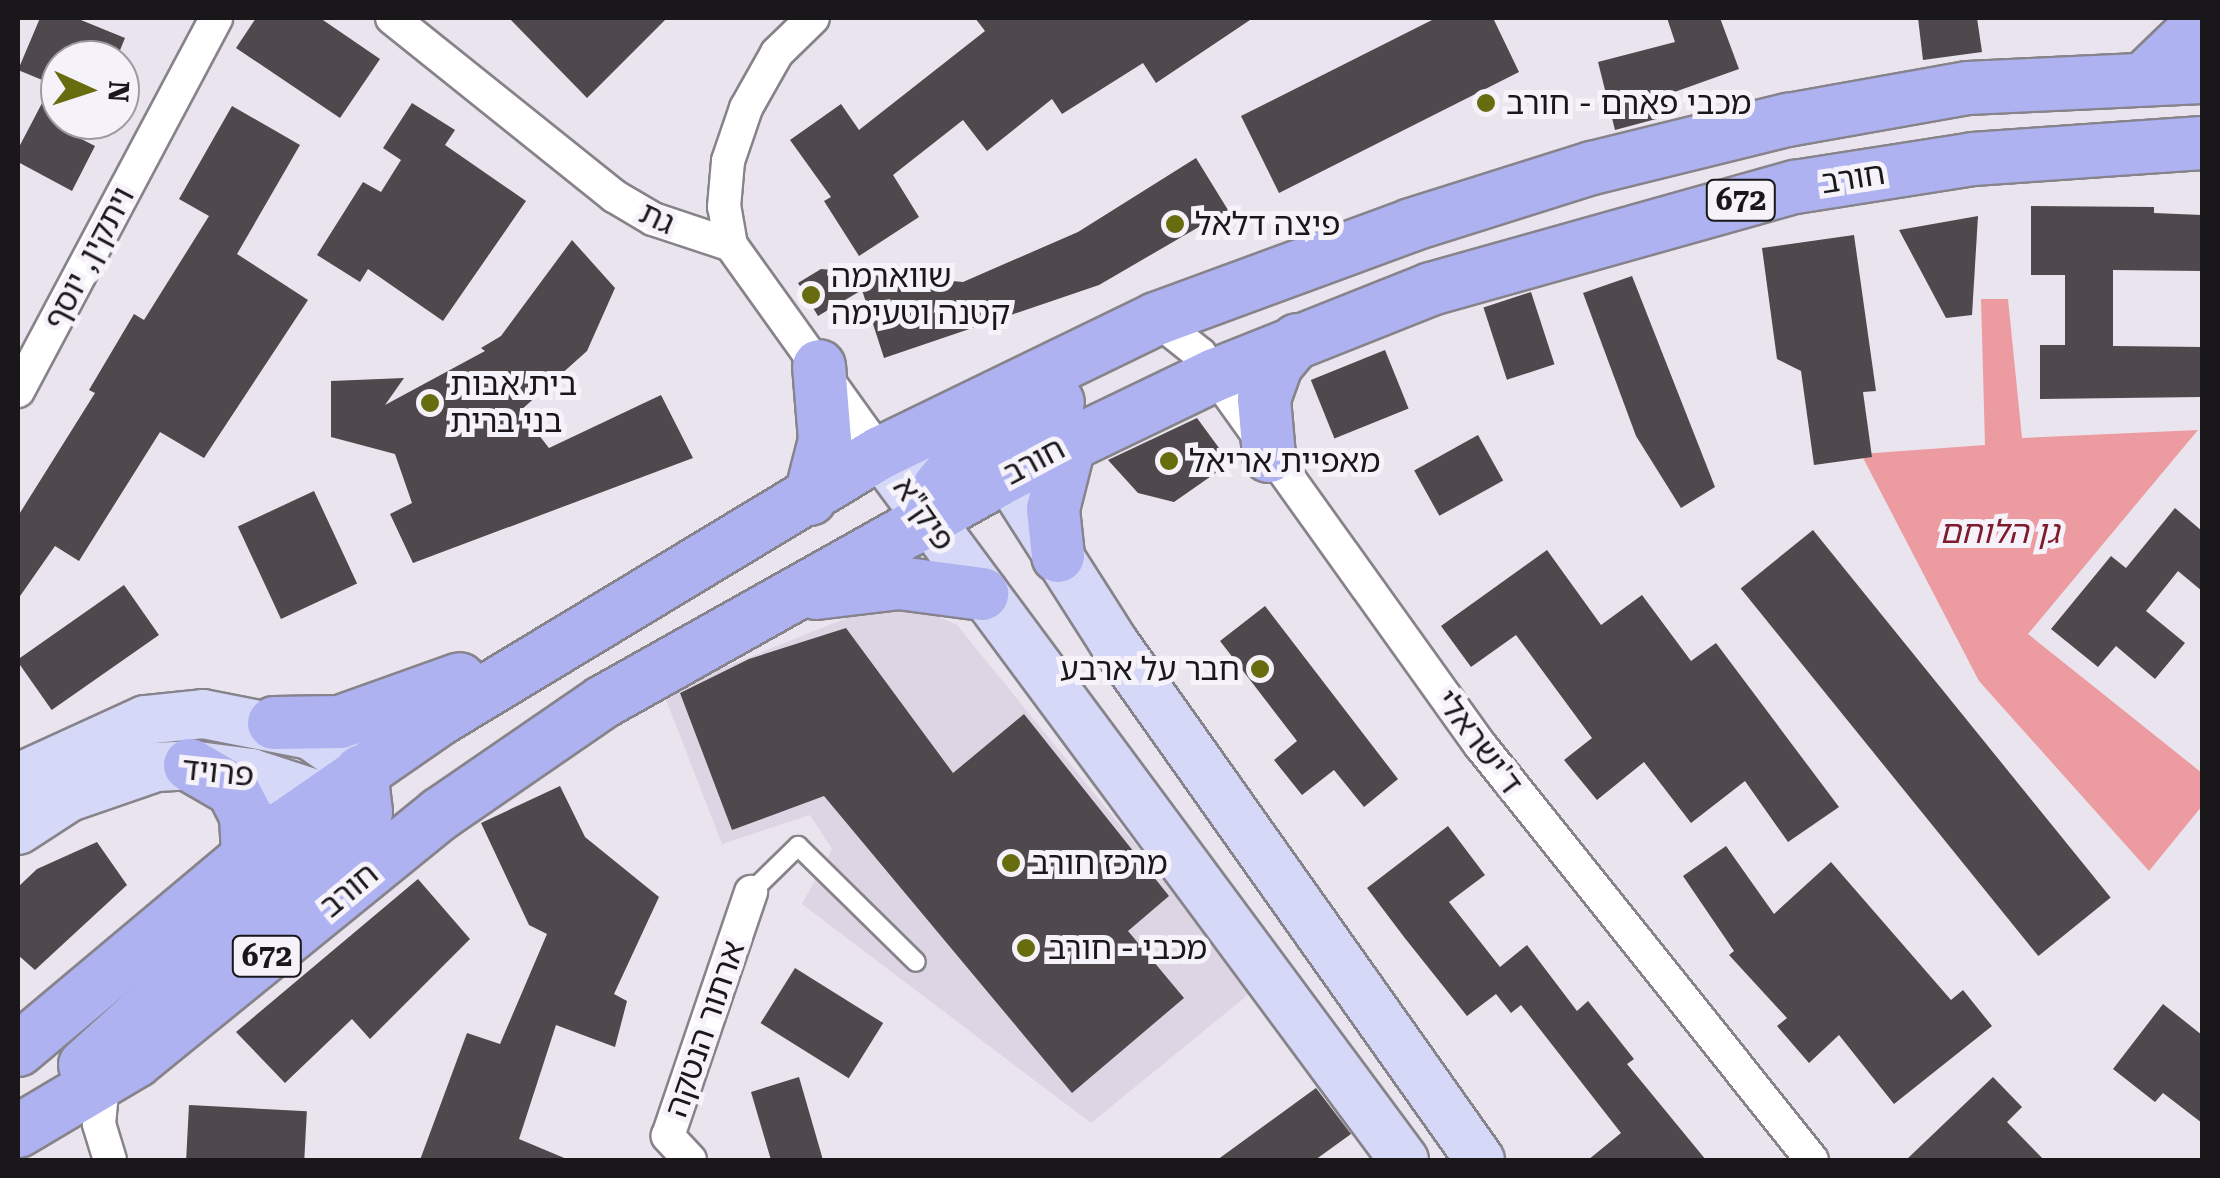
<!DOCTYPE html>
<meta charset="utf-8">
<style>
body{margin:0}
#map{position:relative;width:2220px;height:1178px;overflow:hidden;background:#e9e4ed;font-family:"Roboto Serif","Noto Sans Hebrew",serif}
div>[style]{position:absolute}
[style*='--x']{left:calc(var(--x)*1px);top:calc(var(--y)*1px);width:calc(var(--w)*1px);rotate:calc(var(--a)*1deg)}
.built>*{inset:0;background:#ded5e4}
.green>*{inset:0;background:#ec9ba0}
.building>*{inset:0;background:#4f484c;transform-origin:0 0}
.roads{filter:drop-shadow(2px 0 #87838a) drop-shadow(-2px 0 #87838a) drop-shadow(0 2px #87838a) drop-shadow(0 -2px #87838a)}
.lane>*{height:18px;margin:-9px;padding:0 9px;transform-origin:9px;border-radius:9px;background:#fff}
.street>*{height:32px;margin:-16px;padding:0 16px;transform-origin:16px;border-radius:16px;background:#fff}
.secondary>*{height:48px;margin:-24px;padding:0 24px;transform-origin:24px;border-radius:24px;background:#d6d8f8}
.primary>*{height:52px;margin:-26px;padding:0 26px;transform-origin:26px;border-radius:26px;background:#aeb2f1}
.dots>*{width:28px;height:28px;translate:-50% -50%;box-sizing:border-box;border:5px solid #f6f2fa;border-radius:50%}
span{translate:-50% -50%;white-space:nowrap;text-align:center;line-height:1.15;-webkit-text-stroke:10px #f6f2fa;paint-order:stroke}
.shield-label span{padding:2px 8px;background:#f6f2fa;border:2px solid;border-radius:8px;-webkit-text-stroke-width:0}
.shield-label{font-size:30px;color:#19171a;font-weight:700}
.poi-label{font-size:32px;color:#19171a}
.left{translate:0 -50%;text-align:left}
.right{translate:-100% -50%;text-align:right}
.street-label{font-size:32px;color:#19171a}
.park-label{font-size:32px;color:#801a2d;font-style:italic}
.frame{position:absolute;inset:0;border:20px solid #19171a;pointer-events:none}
.north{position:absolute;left:40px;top:40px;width:100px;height:100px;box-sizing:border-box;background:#f6f2fa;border:2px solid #9e9aa0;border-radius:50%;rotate:93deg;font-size:28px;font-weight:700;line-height:40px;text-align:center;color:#19171a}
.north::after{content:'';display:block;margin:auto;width:35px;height:45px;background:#676c0f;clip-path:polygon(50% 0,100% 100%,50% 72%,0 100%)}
</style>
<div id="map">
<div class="built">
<i style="clip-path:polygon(874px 607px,917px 607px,957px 625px,1254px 990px,1091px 1123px,802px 904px,832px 849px,810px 815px,722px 844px,663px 692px)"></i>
</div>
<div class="green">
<i style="clip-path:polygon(1981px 299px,2008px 299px,2022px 438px,2198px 430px,2028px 634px,2202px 773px,2202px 806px,2149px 871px,1979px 681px,1861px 454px,1985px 445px)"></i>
</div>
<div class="building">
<i style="clip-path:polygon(40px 18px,76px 18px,125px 38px,116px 60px,60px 60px,60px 128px,95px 146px,72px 191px,18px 162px,18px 149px,52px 84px,18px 70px)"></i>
<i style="clip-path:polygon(256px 18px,320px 18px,380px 59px,340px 118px,236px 48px)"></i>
<i style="clip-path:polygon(509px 18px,667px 18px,587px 98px)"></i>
<i style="clip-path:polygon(975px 18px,1253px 18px,1156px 83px,1143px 63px,1062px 114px,1052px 99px,987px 151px,963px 120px,893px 175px,919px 217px,859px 256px,824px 201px,831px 197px,790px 140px,841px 104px,859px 130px,985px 31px)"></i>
<i style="clip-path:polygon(1436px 18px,1493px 18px,1519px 72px,1279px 193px,1241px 116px)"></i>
<i style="clip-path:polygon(1667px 18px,1720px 18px,1739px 69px,1666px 95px,1671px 115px,1615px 130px,1598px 62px,1675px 42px)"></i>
<i style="clip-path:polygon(1918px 18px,1977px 18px,1982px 52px,1923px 60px)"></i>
<i style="clip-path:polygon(412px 103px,455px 130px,445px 145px,526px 201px,443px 321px,368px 269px,360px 282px,317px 255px,363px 182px,381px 192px,401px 160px,383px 148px)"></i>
<i style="clip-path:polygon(232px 106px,300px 145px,237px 254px,308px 300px,204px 458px,160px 432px,79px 561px,55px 546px,18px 599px,18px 516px,95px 393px,89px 390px,134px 314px,144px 320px,209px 216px,179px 199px)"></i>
<i style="clip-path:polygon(1196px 158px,1228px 210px,1099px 285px,884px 358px,862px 290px,818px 316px,798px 283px,821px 269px,963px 282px,1078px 232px)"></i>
<i style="clip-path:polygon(2031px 206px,2154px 207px,2154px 213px,2202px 215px,2202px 271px,2113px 270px,2113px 346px,2202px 347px,2202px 397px,2040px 399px,2040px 345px,2065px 345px,2065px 275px,2031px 275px)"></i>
<i style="clip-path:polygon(1978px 216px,1972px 315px,1946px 318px,1899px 230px)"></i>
<i style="clip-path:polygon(1854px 235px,1876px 391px,1863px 392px,1872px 457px,1814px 465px,1801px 371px,1777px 359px,1762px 248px)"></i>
<i style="clip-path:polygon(572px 240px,615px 288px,587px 351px,520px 411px,549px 448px,661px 395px,693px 458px,413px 563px,390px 514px,412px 503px,395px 454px,331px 437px,331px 381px,404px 378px,385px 405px,485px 351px,481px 348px,501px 336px)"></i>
<i style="clip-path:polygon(1632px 276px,1715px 487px,1681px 508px,1636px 436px,1583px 293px)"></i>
<i style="left:1531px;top:292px;width:76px;height:50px;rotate:72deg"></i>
<i style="left:1385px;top:350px;width:63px;height:80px;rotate:68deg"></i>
<i style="clip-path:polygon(1197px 418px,1230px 463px,1174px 502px,1138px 493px,1108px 460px)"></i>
<i style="left:1478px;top:435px;width:52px;height:73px;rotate:61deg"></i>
<i style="left:314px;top:491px;width:102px;height:84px;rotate:65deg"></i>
<i style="clip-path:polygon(2175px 508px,2202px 531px,2202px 591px,2178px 571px,2146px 611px,2185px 643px,2155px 679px,2116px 646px,2098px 667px,2051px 629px,2111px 556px,2126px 568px)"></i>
<i style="left:1813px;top:530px;width:473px;height:93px;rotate:51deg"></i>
<i style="clip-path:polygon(1547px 550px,1601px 625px,1642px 595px,1691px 661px,1716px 643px,1839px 807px,1788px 842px,1745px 781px,1691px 823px,1644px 762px,1597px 800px,1564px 760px,1592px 738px,1516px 635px,1471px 667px,1441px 626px)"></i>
<i style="left:124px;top:585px;width:61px;height:131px;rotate:55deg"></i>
<i style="clip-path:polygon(1265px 606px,1398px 779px,1364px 807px,1334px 770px,1302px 795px,1274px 760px,1297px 741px,1220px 641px)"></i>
<i style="clip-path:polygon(846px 628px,953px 773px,1024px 714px,1169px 896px,1128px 931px,1184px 998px,1072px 1093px,824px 796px,732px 830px,680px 693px,749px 659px)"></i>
<i style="clip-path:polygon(560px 786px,585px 837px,659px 897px,614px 994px,627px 1001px,615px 1047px,556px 1025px,519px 1139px,569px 1160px,420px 1160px,467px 1033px,500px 1044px,547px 934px,529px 925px,481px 823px)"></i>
<i style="clip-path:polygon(1448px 826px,1485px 875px,1449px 902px,1500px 967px,1527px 945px,1577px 1011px,1588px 1001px,1634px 1059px,1627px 1064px,1706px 1160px,1588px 1160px,1621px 1133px,1521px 1005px,1511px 1013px,1496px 994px,1467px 1016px,1404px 937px,1367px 888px)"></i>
<i style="clip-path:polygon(97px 842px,127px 885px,35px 970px,18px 955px,18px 887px,37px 869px)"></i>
<i style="clip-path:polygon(1726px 846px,1774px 914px,1831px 862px,1951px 1000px,1963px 990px,1992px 1026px,1894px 1104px,1839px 1035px,1809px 1063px,1777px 1026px,1787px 1018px,1729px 955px,1734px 951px,1683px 876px)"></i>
<i style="clip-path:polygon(418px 879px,470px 939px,370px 1039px,352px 1019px,285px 1083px,236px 1032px)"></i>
<i style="left:795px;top:968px;width:104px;height:65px;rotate:32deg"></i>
<i style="clip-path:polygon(2163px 1004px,2202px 1035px,2202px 1123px,2163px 1093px,2155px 1102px,2113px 1069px)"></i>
<i style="clip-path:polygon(799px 1077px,823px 1160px,771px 1160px,751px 1092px)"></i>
<i style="clip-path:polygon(1993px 1077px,2022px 1107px,2007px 1122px,2044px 1160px,1906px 1160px)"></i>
<i style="clip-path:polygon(1316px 1088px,1351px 1134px,1315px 1160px,1217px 1160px)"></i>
<i style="left:189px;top:1105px;width:118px;height:55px;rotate:3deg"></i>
</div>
<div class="roads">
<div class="lane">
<i style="--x:751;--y:892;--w:66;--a:-44.4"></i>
<i style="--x:798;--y:846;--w:165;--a:44.5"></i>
</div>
<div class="street">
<i style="--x:392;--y:18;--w:285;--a:38.7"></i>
<i style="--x:614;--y:196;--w:45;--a:30.5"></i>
<i style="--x:653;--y:219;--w:82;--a:18.4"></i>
<i style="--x:731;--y:245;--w:256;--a:54.4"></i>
<i style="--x:731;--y:245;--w:39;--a:-100"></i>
<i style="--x:724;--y:207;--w:46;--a:-85"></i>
<i style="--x:728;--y:161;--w:56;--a:-71.2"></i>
<i style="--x:746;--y:108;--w:63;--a:-60.6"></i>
<i style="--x:777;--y:53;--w:50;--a:-44.2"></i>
<i style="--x:1156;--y:319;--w:56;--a:38.5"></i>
<i style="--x:1200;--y:354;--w:482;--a:54.4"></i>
<i style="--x:1481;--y:746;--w:530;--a:51.36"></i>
<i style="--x:18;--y:391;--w:422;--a:-62"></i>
<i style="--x:103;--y:1082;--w:42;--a:95.4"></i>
<i style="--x:99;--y:1124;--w:38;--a:73"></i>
<i style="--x:690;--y:1160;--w:33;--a:-133"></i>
<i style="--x:668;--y:1136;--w:258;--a:-71.2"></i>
</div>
<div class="secondary">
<i style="--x:18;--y:778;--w:140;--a:-24.5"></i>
<i style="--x:145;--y:720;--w:58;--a:-5.9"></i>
<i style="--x:203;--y:714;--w:109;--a:11.1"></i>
<i style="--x:310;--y:735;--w:62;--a:35.2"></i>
<i style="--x:18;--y:830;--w:61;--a:-32.9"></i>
<i style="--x:69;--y:797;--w:92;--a:-19"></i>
<i style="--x:156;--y:767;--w:34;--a:-3"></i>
<i style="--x:190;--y:765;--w:62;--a:7.5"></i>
<i style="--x:251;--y:773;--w:113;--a:18.1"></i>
<i style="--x:1404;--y:1160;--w:880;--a:-126.54"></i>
<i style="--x:880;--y:453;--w:72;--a:-5.6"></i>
<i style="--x:952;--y:446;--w:62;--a:27.8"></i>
<i style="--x:1007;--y:475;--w:199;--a:57.5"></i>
<i style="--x:1114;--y:643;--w:633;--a:54.7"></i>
</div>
<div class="primary">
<i style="--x:2144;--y:79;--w:81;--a:-44"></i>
<i style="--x:1269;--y:456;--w:57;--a:-95"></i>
<i style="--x:1264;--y:399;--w:37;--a:-70"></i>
<i style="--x:1277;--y:364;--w:31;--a:-50"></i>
<i style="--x:810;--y:499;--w:61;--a:-75.7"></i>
<i style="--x:825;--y:440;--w:74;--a:-94.6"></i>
<i style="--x:928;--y:518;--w:33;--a:-70"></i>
<i style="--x:939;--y:487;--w:48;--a:-50"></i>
<i style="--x:970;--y:450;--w:100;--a:-28.6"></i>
<i style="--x:1058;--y:556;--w:47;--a:-96.1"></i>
<i style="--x:1053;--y:509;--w:69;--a:-75.8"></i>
<i style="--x:816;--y:593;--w:84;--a:-6.9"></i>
<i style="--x:899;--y:583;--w:84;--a:7.5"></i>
<i style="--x:274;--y:723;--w:66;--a:-0.9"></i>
<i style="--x:340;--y:722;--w:127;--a:-19.7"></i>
<i style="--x:190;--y:765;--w:50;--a:30.2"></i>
<i style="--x:233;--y:790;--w:29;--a:63"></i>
<i style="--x:246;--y:816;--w:40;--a:87.1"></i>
<i style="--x:18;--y:1050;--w:349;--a:-40"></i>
<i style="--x:285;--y:826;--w:186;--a:-34.7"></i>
<i style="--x:438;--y:720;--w:516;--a:-31.14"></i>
<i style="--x:880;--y:453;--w:307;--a:-25.9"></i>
<i style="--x:1156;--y:319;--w:272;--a:-20.2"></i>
<i style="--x:1411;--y:225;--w:190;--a:-17.5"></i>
<i style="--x:1592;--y:168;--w:202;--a:-13.8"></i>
<i style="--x:1788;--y:120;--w:183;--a:-10.1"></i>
<i style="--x:1968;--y:88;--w:234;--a:-2.7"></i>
<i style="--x:85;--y:1065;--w:378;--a:-42"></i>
<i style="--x:366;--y:812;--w:41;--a:-97"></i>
<i style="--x:18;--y:1131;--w:137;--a:-30.7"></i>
<i style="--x:136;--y:1061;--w:392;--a:-39.1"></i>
<i style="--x:440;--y:814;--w:198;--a:-34.5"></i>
<i style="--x:603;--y:702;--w:463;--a:-29.3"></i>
<i style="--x:1007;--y:475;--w:231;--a:-25.7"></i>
<i style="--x:1215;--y:375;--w:232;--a:-21.7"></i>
<i style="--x:1431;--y:289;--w:378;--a:-15.7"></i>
<i style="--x:1795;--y:187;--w:180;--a:-8.9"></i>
<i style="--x:1973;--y:159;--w:230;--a:-4"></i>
</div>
</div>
<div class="dots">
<i style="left:1486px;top:103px;background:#676c0f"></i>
<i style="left:1175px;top:224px;background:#676c0f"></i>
<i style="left:811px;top:295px;background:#676c0f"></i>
<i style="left:430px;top:403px;background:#676c0f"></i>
<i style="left:1169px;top:461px;background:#676c0f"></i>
<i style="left:1260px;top:669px;background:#676c0f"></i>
<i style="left:1011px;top:863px;background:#676c0f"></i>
<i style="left:1026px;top:948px;background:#676c0f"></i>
</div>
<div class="shield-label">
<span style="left:1741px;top:200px">672</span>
<span style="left:267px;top:956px">672</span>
</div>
<div class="poi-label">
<span class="left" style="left:1506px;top:103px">מכבי פארם - חורב</span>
<span class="left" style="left:1195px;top:224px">פיצה דלאל</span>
<span class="left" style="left:831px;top:295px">שווארמה<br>קטנה וטעימה</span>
<span class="left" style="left:450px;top:403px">בית אבות<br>בני ברית</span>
<span class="left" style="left:1189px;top:461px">מאפיית אריאל</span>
<span class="right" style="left:1240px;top:669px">חבר על ארבע</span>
<span class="left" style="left:1031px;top:863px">מרכז חורב</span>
<span class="left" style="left:1048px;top:948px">מכבי - חורב</span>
</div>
<div class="street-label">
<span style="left:1853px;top:178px;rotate:-9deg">חורב</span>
<span style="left:657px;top:218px;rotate:25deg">גת</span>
<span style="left:89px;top:258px;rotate:-62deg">ויתקין, יוסף</span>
<span style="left:1034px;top:461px;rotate:-28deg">חורב</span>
<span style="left:924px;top:514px;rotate:55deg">פיק"א</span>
<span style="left:1479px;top:742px;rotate:53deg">ד'ישראלי</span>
<span style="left:218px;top:772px;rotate:6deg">פרויד</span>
<span style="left:349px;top:890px;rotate:-40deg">חורב</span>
<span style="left:705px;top:1029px;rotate:-71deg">ארתור הנטקה</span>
</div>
<div class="park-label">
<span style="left:1999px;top:532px">גן הלוחם</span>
</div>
<div class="frame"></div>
<div class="north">N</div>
</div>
